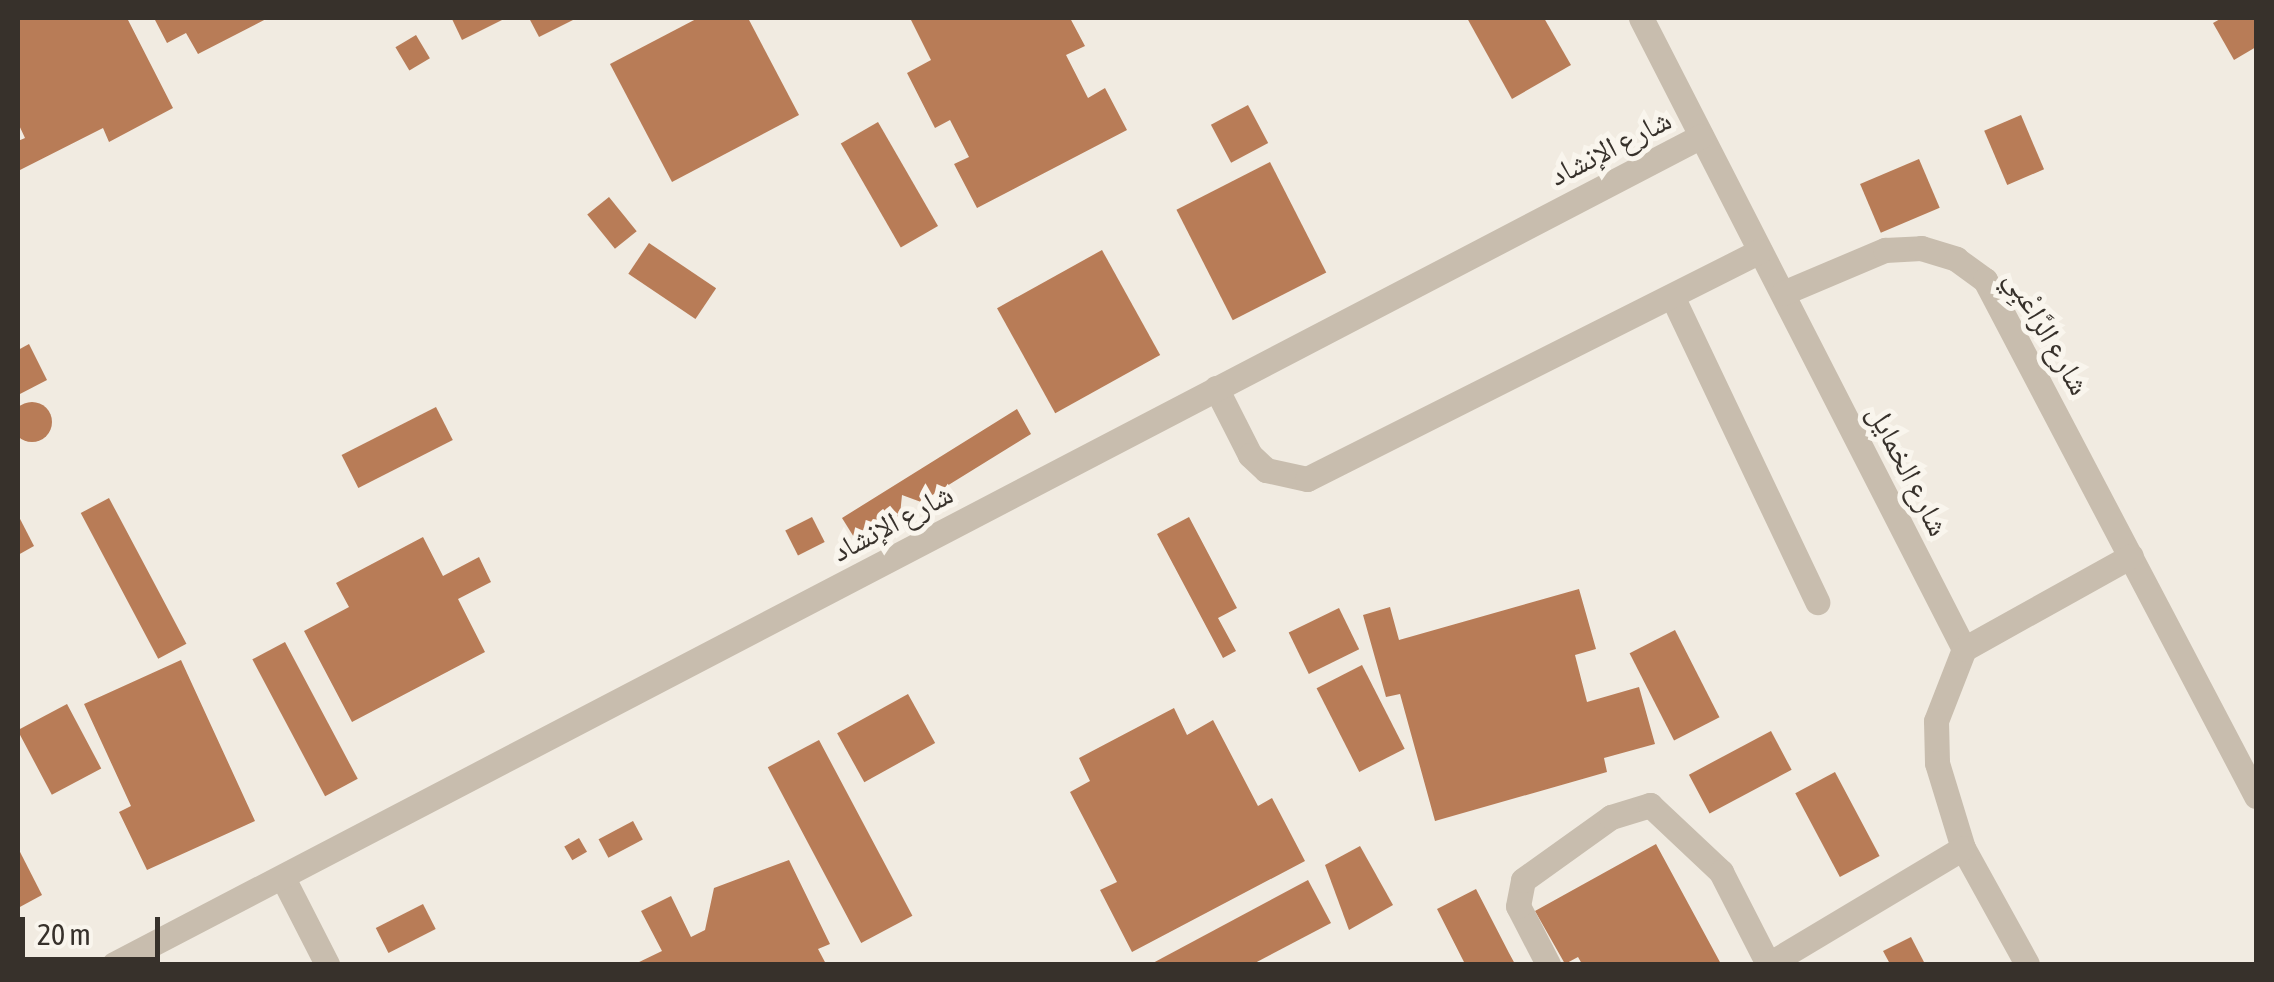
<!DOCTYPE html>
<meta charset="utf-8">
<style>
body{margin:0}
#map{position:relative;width:2274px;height:982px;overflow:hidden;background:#f1ebe1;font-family:"Asap Condensed","Noto Naskh Arabic",sans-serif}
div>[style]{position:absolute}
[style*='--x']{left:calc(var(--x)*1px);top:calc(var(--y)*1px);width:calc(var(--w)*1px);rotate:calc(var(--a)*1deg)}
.building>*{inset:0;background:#b87c57;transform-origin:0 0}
.round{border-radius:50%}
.minor>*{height:25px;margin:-12.5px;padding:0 12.5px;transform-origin:12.5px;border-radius:12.5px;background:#c8bdae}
span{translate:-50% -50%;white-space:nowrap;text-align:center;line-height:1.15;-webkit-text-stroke:10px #f9f5ed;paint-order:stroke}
.street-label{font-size:30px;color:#37312b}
.frame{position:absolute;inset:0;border:20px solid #37312b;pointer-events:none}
.scale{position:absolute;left:20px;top:917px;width:140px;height:45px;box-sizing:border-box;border:5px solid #37312b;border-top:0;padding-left:12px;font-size:30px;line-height:35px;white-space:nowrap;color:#37312b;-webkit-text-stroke:8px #f9f5ed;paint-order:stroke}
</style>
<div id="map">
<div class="building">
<i style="clip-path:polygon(18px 18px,127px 18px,173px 108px,109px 142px,103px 128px,18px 171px,18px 141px,25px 138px,18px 123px)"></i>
<i style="clip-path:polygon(154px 18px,268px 18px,198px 54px,186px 33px,167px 43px)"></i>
<i style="clip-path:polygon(506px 18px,462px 40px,452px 19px,456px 18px)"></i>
<i style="clip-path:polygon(529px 18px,577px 18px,539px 37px)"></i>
<i style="clip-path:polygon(698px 18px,748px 18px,799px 115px,672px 182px,610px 64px)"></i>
<i style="clip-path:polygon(910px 18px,1070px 18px,1085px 46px,1066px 55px,1088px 98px,1105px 88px,1127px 130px,977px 208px,954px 164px,969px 157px,950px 120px,935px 128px,907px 73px,931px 60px)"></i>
<i style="clip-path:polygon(1467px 18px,1544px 18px,1571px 65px,1512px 99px)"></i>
<i style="clip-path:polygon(2222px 18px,2256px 18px,2256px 47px,2234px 60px,2213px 23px)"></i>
<i style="left:416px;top:35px;width:27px;height:24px;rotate:59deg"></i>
<i style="left:1248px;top:105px;width:43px;height:42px;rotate:62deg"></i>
<i style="left:2021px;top:115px;width:59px;height:40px;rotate:67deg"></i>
<i style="left:878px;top:122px;width:120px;height:43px;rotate:60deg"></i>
<i style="left:1919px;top:159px;width:53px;height:64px;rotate:67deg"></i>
<i style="left:1270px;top:162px;width:124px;height:105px;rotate:63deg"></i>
<i style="left:609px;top:197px;width:44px;height:28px;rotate:51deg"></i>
<i style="left:649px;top:243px;width:81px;height:37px;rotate:34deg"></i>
<i style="left:1102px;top:250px;width:120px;height:120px;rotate:61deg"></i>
<i style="clip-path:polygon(29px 344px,47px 380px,18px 395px,18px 350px)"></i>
<i class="round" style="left:12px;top:402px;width:40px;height:40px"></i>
<i style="left:436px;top:407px;width:37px;height:106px;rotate:63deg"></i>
<i style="clip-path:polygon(1017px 409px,1031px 434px,921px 502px,902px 495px,900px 515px,857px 542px,842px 518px)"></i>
<i style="left:109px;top:498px;width:165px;height:32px;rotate:62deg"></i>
<i style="clip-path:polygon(18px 515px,34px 546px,18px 555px)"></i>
<i style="left:812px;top:517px;width:28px;height:30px;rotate:63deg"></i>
<i style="clip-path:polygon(1189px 517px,1237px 608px,1218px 618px,1236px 651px,1223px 658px,1157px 534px)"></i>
<i style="clip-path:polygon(423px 537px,443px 576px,479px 557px,491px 582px,458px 599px,485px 652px,352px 722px,304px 631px,349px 607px,336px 583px)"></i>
<i style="clip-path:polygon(1579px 589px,1596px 649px,1575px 655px,1587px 702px,1639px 687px,1655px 744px,1604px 758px,1607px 772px,1435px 821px,1400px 694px,1386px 697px,1363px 615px,1390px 607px,1399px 640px)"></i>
<i style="left:1339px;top:608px;width:46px;height:56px;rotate:64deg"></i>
<i style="left:1675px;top:630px;width:98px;height:51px;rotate:63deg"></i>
<i style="left:285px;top:642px;width:155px;height:37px;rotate:62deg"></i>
<i style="clip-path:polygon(181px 660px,255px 821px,147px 870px,119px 812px,131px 806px,84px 704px)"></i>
<i style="left:1362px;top:665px;width:94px;height:51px;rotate:63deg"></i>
<i style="left:908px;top:694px;width:56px;height:81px;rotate:61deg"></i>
<i style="left:67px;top:704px;width:73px;height:56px;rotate:62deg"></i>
<i style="clip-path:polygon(1174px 708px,1187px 735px,1213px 720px,1258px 806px,1272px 798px,1305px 861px,1132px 952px,1100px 890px,1117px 882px,1070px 792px,1090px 781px,1079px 758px)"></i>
<i style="left:1771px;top:731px;width:44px;height:93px;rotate:62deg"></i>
<i style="left:819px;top:740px;width:199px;height:58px;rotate:62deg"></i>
<i style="left:1835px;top:772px;width:95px;height:45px;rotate:62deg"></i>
<i style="left:633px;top:821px;width:21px;height:39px;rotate:62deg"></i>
<i style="left:579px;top:838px;width:16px;height:17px;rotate:60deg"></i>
<i style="clip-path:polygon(1656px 844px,1721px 964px,1582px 964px,1578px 957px,1565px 964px,1535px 911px)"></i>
<i style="clip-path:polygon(1360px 846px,1393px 905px,1349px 930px,1325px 865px)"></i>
<i style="clip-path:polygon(18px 848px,42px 895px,18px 908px)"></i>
<i style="clip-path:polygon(789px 860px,830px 944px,818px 949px,826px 964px,635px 964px,662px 951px,641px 911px,671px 896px,691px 937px,705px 930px,714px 888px)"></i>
<i style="clip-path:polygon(1308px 880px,1331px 923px,1253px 964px,1151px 964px)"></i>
<i style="clip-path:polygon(1476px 889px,1509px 953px,1515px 964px,1465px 964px,1437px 909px)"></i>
<i style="left:423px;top:904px;width:28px;height:53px;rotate:63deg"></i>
<i style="clip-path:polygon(1911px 937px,1925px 964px,1890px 964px,1883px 951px)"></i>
</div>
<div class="minor">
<i style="--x:1641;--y:18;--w:709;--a:62.89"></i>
<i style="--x:1783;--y:293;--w:111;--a:-22.9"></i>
<i style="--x:1885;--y:250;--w:36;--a:-3"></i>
<i style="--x:1921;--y:248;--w:37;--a:17"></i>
<i style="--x:1956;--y:259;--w:36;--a:36"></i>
<i style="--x:1985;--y:280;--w:583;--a:62.29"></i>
<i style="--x:1672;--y:296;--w:339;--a:64.6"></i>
<i style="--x:1216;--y:388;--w:75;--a:63.1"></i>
<i style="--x:1250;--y:455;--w:22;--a:43"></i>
<i style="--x:1266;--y:470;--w:42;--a:12.4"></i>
<i style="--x:1307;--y:479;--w:507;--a:-26.72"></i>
<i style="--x:1964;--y:649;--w:77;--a:111.3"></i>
<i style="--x:1936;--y:721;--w:42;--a:88.6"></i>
<i style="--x:1937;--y:763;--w:89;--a:73"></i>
<i style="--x:1963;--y:848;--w:132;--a:61.1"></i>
<i style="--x:1964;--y:649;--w:191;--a:-29.1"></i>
<i style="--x:283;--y:878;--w:97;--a:62.9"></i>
<i style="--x:114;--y:964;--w:1790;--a:-27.55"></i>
<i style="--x:1548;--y:964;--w:65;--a:-117.3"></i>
<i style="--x:1518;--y:906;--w:26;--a:-79"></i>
<i style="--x:1523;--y:880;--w:108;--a:-35.6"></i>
<i style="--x:1611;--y:817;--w:41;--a:-17.1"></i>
<i style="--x:1650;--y:805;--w:98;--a:43.3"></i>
<i style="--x:1721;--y:872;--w:103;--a:62.9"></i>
<i style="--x:1769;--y:964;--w:226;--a:-30.9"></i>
</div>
<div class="street-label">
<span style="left:1610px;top:147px;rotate:-27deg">شارع الإنشاد</span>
<span style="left:2048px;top:332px;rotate:60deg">شارع الرَّاعْبِي</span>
<span style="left:1909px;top:470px;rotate:63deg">شارع الخمايل</span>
<span style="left:892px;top:522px;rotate:-28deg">شارع الإنشاد</span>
</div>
<div class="frame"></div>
<div class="scale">20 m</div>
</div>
